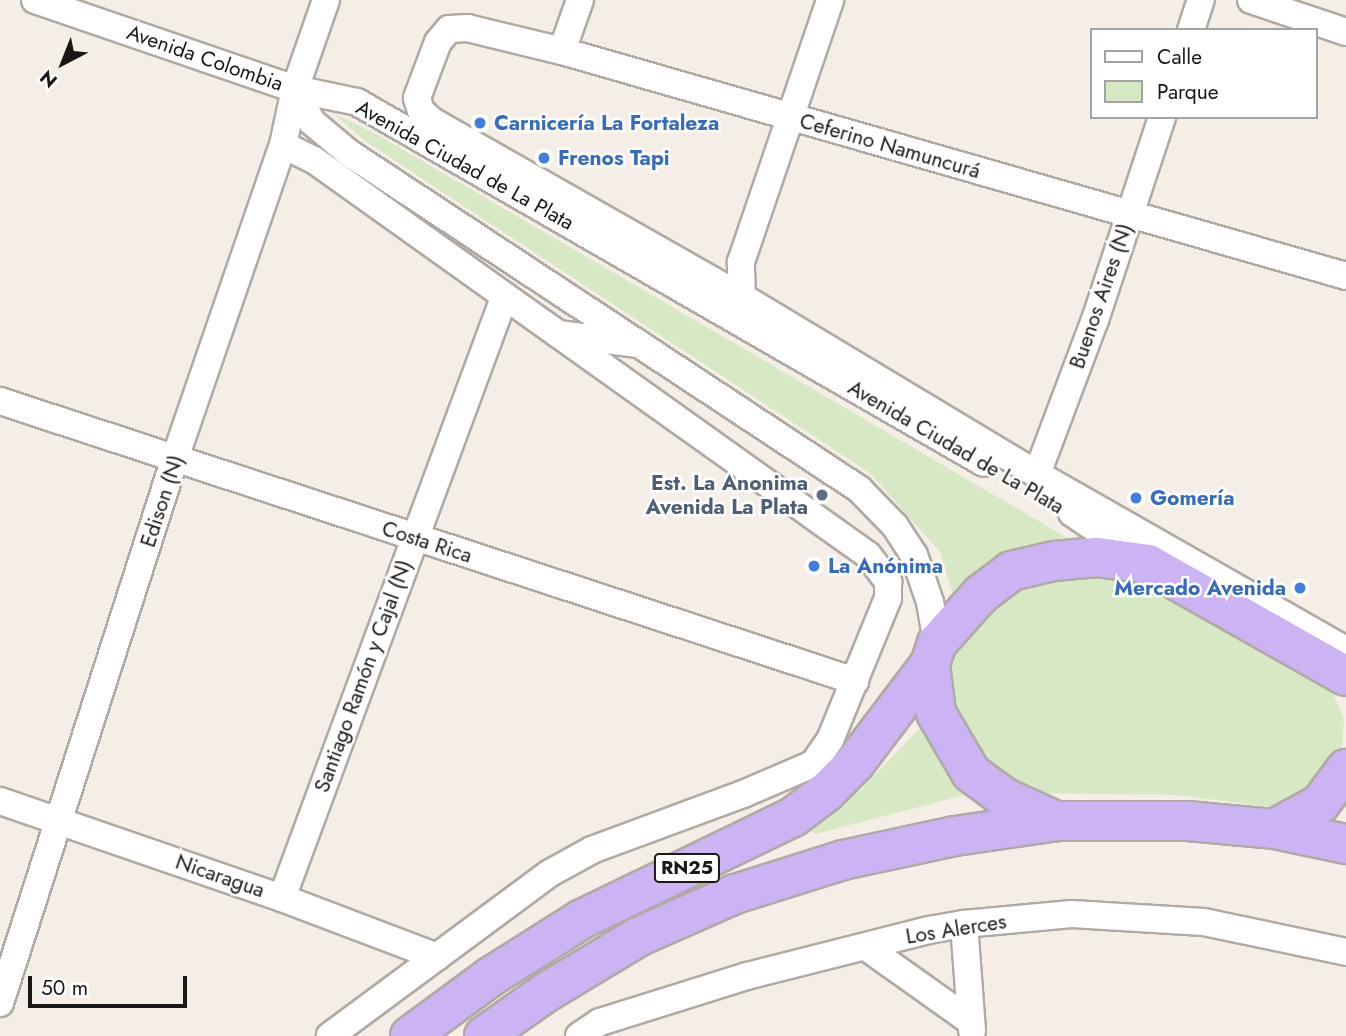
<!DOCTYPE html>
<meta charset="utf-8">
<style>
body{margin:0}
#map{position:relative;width:1346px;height:1036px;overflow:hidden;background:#f5eee7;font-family:Jost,sans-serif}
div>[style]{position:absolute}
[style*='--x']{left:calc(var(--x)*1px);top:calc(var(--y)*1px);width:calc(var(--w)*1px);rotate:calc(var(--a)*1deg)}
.green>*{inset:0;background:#d7e9c4}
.roads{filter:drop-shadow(2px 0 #b1aaa4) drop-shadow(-2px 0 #b1aaa4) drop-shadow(0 2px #b1aaa4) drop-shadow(0 -2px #b1aaa4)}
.minor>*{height:26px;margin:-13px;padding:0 13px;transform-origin:13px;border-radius:13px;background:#fff}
.highway>*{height:38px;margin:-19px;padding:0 19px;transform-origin:19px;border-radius:19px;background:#cbb3f4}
.dots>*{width:19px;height:19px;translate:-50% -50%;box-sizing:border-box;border:4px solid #fff;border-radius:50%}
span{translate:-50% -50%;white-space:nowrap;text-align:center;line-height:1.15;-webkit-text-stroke:5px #fff;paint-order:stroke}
.shield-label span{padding:2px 5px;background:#fff;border:2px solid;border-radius:5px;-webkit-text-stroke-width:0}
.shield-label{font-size:19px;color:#1a1816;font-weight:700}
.street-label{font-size:21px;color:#1a1816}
.shop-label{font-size:21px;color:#366cbe;font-weight:700}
.left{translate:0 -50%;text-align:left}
.right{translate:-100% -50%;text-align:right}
.service-label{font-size:21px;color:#4e5e75;font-weight:700}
.legend{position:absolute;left:1090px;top:28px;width:228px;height:91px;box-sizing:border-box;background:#fff;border:2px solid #a3a3a2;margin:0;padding:9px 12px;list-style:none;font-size:21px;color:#1a1816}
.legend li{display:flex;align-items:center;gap:14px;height:35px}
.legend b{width:35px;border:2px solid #a3a3a2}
.north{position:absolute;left:28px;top:28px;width:70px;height:70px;-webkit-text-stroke:5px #fff;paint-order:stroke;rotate:222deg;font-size:19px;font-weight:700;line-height:28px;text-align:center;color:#1a1816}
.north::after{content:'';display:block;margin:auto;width:24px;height:32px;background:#1a1816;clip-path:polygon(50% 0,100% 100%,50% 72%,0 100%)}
.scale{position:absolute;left:28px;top:976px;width:159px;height:32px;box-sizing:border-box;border:4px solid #1a1816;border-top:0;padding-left:9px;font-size:21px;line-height:24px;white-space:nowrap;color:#1a1816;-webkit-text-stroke:5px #fff;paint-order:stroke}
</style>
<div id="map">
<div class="green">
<i style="clip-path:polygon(333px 113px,378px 135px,1066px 537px,1035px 545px,993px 566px,955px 601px,940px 552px,871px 474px,365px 141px)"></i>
<i style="clip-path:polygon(1129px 573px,1332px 690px,1344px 720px,1342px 754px,1289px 809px,1176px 795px,1027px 793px,1001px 777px,968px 737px,951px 693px,947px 661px,984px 615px,1024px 589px,1060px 576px)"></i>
<i style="clip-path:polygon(927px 721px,934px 749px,968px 794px,816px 834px,802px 826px,859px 791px)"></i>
</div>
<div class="roads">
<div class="minor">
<i style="--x:35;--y:0;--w:275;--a:18.9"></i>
<i style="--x:295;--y:89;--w:63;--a:11.8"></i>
<i style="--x:357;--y:102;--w:723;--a:29.93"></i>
<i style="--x:1251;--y:0;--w:100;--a:18.6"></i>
<i style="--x:1191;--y:30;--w:32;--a:-72"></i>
<i style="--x:562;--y:51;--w:54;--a:-70.6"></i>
<i style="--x:295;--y:89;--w:37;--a:63"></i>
<i style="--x:312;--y:122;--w:48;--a:40"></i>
<i style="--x:349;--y:153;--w:611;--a:33.38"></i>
<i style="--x:859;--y:489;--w:52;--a:45.8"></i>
<i style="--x:895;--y:526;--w:35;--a:57"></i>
<i style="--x:914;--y:555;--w:50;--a:71.2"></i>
<i style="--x:930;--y:602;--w:42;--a:80.3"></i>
<i style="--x:283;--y:145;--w:34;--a:26"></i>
<i style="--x:314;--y:160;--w:680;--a:35.49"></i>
<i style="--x:868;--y:555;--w:34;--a:53"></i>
<i style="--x:888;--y:582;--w:16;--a:90"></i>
<i style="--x:888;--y:598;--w:153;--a:112.2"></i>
<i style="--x:830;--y:740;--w:29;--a:125"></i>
<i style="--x:813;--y:764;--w:76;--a:156.8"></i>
<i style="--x:743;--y:794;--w:161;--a:159.7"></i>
<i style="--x:592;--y:850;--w:48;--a:151.3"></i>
<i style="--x:550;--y:873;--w:274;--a:143.5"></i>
<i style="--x:1346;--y:276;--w:816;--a:-163.99"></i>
<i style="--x:562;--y:51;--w:97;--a:-166.3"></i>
<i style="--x:468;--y:28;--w:19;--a:177"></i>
<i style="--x:449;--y:29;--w:17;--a:130"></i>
<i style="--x:438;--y:42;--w:60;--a:110.6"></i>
<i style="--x:417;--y:98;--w:14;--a:73"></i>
<i style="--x:421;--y:111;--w:15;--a:42"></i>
<i style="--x:432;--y:121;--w:356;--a:29.6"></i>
<i style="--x:742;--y:297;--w:344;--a:31"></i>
<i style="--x:1037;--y:474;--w:356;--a:29.7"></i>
<i style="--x:742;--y:297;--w:35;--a:-92"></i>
<i style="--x:741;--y:262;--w:277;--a:-71.2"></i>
<i style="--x:558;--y:334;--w:81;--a:7.1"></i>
<i style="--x:0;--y:401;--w:900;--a:18.13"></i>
<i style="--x:1037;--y:474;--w:165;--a:-69.4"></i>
<i style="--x:1095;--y:320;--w:214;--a:-71.7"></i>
<i style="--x:1072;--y:513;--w:84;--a:33.9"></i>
<i style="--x:0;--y:801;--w:298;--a:19"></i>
<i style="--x:282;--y:898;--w:166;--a:20.8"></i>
<i style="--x:282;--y:898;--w:640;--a:-69.7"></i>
<i style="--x:964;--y:924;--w:107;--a:85.7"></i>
<i style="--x:866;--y:947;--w:128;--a:35.4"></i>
<i style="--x:0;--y:1003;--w:569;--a:-72.2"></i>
<i style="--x:174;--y:461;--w:334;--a:-71"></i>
<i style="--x:283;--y:145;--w:57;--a:-77.9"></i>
<i style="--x:295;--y:89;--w:94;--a:-70.8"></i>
<i style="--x:579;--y:1036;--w:25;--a:-34"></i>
<i style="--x:600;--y:1022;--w:154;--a:-17.4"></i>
<i style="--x:747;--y:976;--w:188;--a:-14.2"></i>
<i style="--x:929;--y:930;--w:36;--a:-10"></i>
<i style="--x:964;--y:924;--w:108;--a:-5.3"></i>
<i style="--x:1072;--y:914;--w:132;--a:3.5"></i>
<i style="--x:1204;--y:922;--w:145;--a:11.9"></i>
</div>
<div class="highway">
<i style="--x:930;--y:664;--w:49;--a:83"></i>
<i style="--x:936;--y:713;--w:69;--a:59.7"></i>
<i style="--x:971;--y:773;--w:42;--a:36.3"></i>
<i style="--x:1005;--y:798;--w:56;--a:24.3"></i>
<i style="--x:1274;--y:829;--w:52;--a:-28.5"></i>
<i style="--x:1320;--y:804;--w:44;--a:-53.4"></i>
<i style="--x:410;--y:1036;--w:99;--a:-36.4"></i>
<i style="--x:490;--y:977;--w:109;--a:-32.2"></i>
<i style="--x:582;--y:919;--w:234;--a:-25.8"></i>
<i style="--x:793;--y:817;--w:41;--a:-37.1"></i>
<i style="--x:826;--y:792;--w:41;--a:-45"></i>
<i style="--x:855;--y:763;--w:124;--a:-52.9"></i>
<i style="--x:930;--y:664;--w:22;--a:-72"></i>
<i style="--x:937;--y:643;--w:66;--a:-48.1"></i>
<i style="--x:981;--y:594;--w:38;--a:-37"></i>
<i style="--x:1011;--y:571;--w:44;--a:-13.1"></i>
<i style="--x:1054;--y:561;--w:43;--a:-5.3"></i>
<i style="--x:1097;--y:557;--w:51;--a:7.8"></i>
<i style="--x:1148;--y:564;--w:227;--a:29.5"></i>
<i style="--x:484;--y:1036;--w:75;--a:-35.2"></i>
<i style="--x:545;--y:993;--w:111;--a:-31"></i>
<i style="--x:640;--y:936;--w:104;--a:-23.9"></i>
<i style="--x:735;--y:894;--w:113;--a:-17.5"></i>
<i style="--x:843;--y:860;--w:115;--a:-12.1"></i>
<i style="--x:955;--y:836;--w:102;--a:-8.4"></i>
<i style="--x:1056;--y:821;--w:132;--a:0"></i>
<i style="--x:1188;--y:821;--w:86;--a:5.3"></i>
<i style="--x:1274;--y:829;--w:74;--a:11.8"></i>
</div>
</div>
<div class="dots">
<i style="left:480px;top:123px;background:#3f7fe0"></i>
<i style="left:544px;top:158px;background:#3f7fe0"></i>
<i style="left:822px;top:495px;background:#5c6f8a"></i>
<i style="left:1136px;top:498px;background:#3f7fe0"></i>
<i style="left:814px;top:566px;background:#3f7fe0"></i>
<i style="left:1300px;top:588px;background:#3f7fe0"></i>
</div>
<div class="shield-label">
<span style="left:687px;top:868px">RN25</span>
</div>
<div class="street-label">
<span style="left:205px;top:58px;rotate:19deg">Avenida Colombia</span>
<span style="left:890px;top:146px;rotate:16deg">Ceferino Namuncurá</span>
<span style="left:465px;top:165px;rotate:29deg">Avenida Ciudad de La Plata</span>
<span style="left:1101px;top:296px;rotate:-71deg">Buenos Aires (N)</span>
<span style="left:956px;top:447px;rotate:30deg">Avenida Ciudad de La Plata</span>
<span style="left:162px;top:501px;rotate:-72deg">Edison (N)</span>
<span style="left:427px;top:542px;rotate:18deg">Costa Rica</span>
<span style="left:363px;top:676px;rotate:-70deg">Santiago Ramón y Cajal (N)</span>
<span style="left:220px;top:876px;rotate:19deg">Nicaragua</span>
<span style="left:956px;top:929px;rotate:-9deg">Los Alerces</span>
</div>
<div class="shop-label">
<span class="left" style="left:494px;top:123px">Carnicería La Fortaleza</span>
<span class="left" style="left:558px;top:158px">Frenos Tapi</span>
<span class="left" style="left:1150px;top:498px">Gomería</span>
<span class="left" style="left:828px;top:566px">La Anónima</span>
<span class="right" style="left:1286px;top:588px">Mercado Avenida</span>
</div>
<div class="service-label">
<span class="right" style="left:808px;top:495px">Est. La Anonima<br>Avenida La Plata</span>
</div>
<ul class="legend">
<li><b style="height:9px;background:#fff"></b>Calle</li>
<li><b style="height:19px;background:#d7e9c4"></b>Parque</li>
</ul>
<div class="north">N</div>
<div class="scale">50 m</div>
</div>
